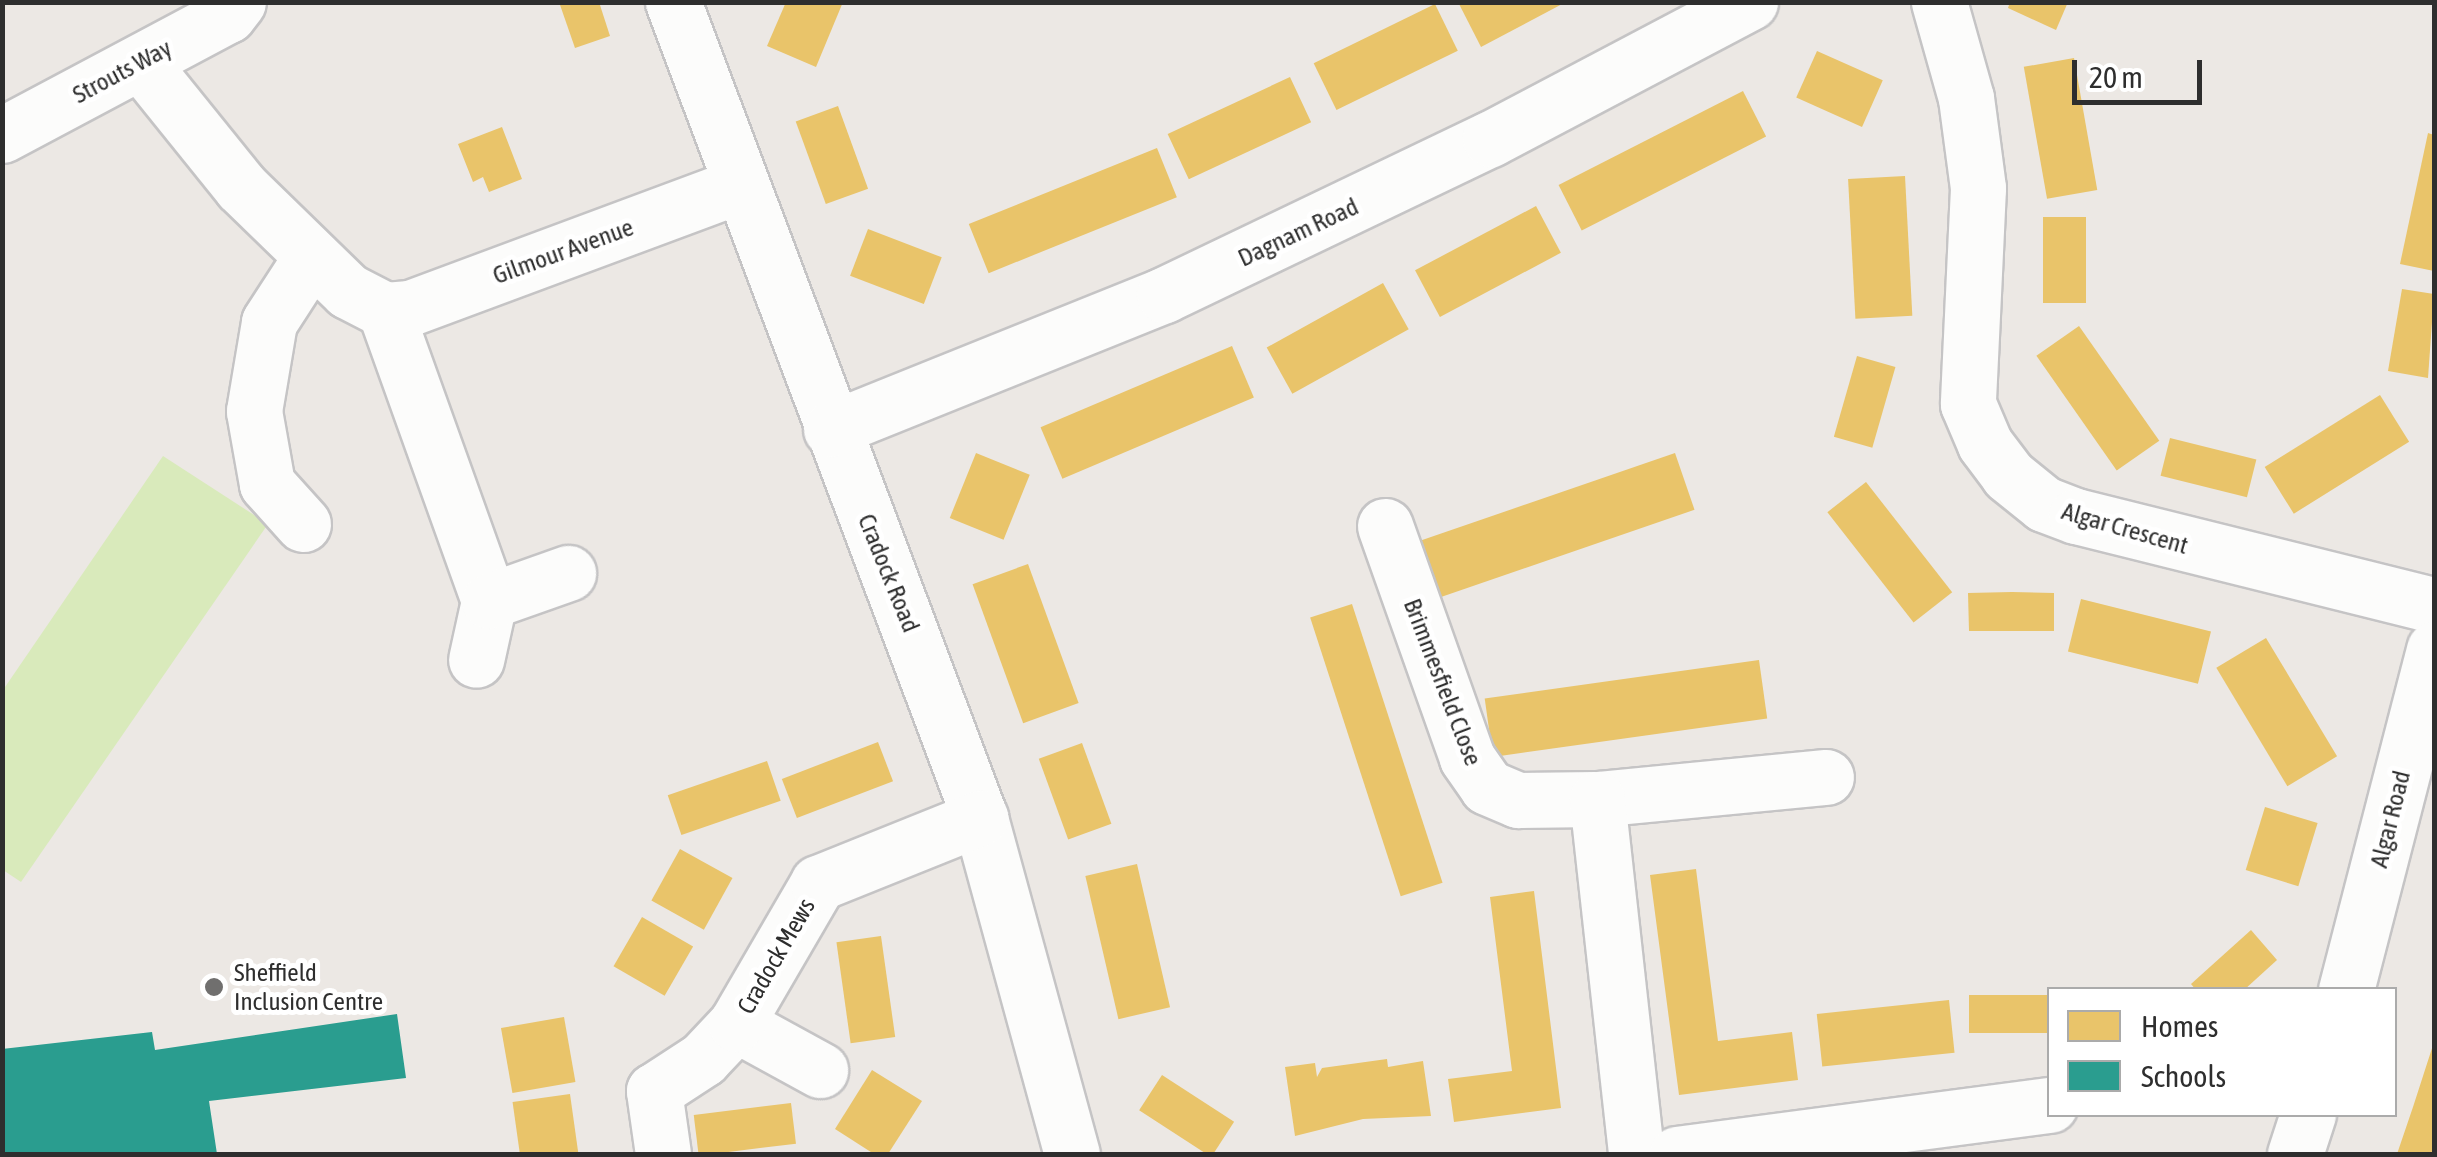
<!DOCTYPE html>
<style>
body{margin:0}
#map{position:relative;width:2437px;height:1157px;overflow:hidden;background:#ece8e4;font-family:"Asap Condensed",sans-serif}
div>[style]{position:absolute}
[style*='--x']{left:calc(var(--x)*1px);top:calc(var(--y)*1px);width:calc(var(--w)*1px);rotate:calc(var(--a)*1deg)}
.pitch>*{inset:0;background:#d9eabb}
.homes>*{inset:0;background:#e9c46a;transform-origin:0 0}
.schools>*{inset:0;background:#2a9d8f}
.roads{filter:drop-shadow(2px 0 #c5c4c5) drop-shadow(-2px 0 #c5c4c5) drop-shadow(0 2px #c5c4c5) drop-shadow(0 -2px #c5c4c5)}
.minor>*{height:55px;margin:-27.5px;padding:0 27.5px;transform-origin:27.5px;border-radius:27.5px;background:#fcfcfb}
.dots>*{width:28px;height:28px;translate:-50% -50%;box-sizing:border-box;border:5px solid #fff;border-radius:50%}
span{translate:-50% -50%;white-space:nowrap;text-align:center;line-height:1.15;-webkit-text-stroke:10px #fff;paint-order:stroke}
.street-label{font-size:25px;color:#2e2e2e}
.poi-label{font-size:25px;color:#2e2e2e}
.left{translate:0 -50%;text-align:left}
.frame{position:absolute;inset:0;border:5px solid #2e2e2e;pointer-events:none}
.legend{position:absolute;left:2047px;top:987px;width:350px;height:130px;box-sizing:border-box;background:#fff;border:2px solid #ababab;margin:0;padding:12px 18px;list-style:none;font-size:30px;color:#2e2e2e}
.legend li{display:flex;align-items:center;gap:20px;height:50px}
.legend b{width:50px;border:2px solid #ababab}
.scale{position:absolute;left:2072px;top:60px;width:130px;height:45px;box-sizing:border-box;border:5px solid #2e2e2e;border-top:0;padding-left:12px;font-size:30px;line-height:35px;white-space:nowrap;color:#2e2e2e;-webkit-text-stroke:8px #fff;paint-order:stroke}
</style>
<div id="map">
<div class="pitch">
<i style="clip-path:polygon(163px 456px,268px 524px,21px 882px,3px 870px,3px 690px)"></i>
</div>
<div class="homes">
<i style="clip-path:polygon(559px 2px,599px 2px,610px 36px,575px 48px)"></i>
<i style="clip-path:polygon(786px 2px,843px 2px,816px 67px,767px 46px)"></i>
<i style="clip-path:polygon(1458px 2px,1566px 2px,1481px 47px)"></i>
<i style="clip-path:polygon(2010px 2px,2068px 2px,2056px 30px,2008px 8px)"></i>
<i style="left:1435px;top:4px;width:52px;height:135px;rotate:64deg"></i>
<i style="left:1817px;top:51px;width:72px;height:51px;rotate:24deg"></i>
<i style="left:2074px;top:58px;width:134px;height:51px;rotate:80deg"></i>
<i style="left:1290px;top:77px;width:50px;height:135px;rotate:65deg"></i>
<i style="left:1743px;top:91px;width:51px;height:207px;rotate:63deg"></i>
<i style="left:838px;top:106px;width:88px;height:45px;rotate:70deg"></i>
<i style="clip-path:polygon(502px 127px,522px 179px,489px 192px,483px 177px,473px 182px,458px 144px)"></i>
<i style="clip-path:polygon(2428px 133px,2434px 135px,2434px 271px,2400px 264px)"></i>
<i style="left:1157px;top:148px;width:53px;height:203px;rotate:68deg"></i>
<i style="left:1905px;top:176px;width:140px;height:57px;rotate:87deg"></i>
<i style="left:1536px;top:206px;width:53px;height:137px;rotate:62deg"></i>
<i style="left:2043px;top:217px;width:43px;height:86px"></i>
<i style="left:868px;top:229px;width:79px;height:50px;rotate:21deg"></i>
<i style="left:1383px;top:283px;width:53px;height:133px;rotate:61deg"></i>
<i style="clip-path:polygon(2402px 289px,2434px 294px,2428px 378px,2388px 371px)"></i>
<i style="left:2079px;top:326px;width:140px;height:52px;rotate:55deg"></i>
<i style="left:1232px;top:346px;width:56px;height:208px;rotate:67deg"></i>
<i style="left:1857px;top:356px;width:40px;height:84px;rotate:16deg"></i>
<i style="left:2380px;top:395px;width:55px;height:136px;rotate:58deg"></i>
<i style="left:2170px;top:438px;width:89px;height:39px;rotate:14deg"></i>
<i style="left:976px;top:453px;width:58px;height:70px;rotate:22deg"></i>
<i style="left:1675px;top:453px;width:60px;height:275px;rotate:71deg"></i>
<i style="left:1866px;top:482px;width:140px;height:49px;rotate:52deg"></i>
<i style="left:1028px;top:564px;width:148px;height:59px;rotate:70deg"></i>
<i style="clip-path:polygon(2012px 592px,2054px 593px,2054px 631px,1969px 631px,1968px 593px)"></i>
<i style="left:2081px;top:599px;width:134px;height:54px;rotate:14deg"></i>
<i style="left:1352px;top:604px;width:293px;height:44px;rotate:72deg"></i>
<i style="left:2266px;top:638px;width:138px;height:58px;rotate:59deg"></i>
<i style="left:1759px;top:660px;width:59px;height:277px;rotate:82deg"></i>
<i style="left:878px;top:742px;width:42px;height:103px;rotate:69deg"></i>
<i style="left:1082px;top:743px;width:86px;height:46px;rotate:70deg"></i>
<i style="left:767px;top:761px;width:42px;height:105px;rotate:71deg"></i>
<i style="left:2265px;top:807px;width:55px;height:66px;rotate:17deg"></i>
<i style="left:680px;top:849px;width:60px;height:59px;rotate:29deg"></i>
<i style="left:1137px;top:864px;width:147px;height:53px;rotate:77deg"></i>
<i style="clip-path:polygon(1696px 869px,1718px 1041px,1792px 1032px,1798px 1080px,1679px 1095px,1650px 875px)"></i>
<i style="clip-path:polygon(1534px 891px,1561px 1108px,1454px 1122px,1448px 1079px,1512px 1071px,1490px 897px)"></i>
<i style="left:642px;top:917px;width:59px;height:57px;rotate:30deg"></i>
<i style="clip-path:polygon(2251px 930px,2277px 960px,2244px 990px,2196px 990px,2191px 984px)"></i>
<i style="left:881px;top:936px;width:102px;height:45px;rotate:82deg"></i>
<i style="left:2050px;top:995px;width:38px;height:81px;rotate:90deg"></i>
<i style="left:1949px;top:1000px;width:53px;height:133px;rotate:84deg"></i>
<i style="left:564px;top:1017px;width:66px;height:64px;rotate:80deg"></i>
<i style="clip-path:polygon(2434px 1042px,2434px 1154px,2397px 1154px,2413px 1107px)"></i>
<i style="clip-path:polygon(1387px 1059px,1388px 1067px,1423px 1061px,1431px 1116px,1363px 1119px,1295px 1136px,1285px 1067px,1315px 1063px,1317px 1077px,1322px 1068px)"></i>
<i style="clip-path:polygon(872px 1070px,922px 1101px,888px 1154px,874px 1154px,835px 1129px)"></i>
<i style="left:1162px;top:1075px;width:86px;height:42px;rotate:33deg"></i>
<i style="left:570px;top:1094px;width:61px;height:58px;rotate:82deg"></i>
<i style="left:791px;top:1103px;width:41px;height:98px;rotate:83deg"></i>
</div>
<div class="schools">
<i style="clip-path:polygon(397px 1014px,406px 1078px,209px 1101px,217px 1154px,2px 1154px,2px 1049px,152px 1032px,155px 1050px)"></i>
</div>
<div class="roads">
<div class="minor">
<i style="--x:673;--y:2;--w:872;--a:69.38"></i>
<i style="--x:980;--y:818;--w:348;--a:74.7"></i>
<i style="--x:1939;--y:2;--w:100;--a:74.3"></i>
<i style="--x:1966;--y:98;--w:91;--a:82.4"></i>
<i style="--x:1978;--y:188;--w:216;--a:92.7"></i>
<i style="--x:1968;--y:404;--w:43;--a:67"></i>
<i style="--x:1985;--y:444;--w:39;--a:53"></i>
<i style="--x:2008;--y:475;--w:46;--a:38.9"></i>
<i style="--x:2044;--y:504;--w:34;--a:21"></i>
<i style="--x:2076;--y:516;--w:369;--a:14"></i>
<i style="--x:141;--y:63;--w:159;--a:51.1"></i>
<i style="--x:241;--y:187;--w:149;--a:44.2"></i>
<i style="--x:348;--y:291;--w:42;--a:27.2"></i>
<i style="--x:385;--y:310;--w:25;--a:-5"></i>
<i style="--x:410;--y:308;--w:352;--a:-20.4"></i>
<i style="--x:2;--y:135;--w:256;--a:-28"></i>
<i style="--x:228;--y:15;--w:16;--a:-52"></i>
<i style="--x:385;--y:310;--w:309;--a:70.3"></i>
<i style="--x:489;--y:601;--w:60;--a:102.4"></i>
<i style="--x:831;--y:429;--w:359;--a:-21.9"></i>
<i style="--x:1164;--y:295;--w:361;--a:-25.6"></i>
<i style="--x:1490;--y:139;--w:294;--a:-27.8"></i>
<i style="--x:303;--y:524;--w:54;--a:-132"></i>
<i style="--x:267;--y:484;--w:74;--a:-100.1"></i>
<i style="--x:254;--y:411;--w:90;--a:-80.4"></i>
<i style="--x:269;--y:322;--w:77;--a:-57.1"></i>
<i style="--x:1385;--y:526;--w:246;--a:70.5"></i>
<i style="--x:1467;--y:758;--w:35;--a:55"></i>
<i style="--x:1487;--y:787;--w:34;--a:23"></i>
<i style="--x:1518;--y:800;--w:79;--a:-0.7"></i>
<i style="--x:1597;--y:799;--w:230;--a:-5.5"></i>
<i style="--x:489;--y:601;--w:84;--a:-19.5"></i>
<i style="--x:1597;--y:799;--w:357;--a:83.7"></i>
<i style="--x:2346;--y:990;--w:352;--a:-75.5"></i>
<i style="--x:736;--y:1024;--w:96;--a:28.7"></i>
<i style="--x:663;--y:1154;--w:64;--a:-98.1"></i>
<i style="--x:654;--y:1091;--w:59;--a:-33.1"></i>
<i style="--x:703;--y:1059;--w:48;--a:-46.7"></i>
<i style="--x:736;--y:1024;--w:163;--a:-59.8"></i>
<i style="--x:818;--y:883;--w:175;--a:-21.9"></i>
<i style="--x:1677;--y:1154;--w:376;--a:-7.5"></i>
<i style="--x:2295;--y:1154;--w:42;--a:-72"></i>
</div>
</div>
<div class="dots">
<i style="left:214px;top:987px;background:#706f6e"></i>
</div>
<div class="street-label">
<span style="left:122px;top:71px;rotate:-28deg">Strouts Way</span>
<span style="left:1298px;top:232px;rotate:-25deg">Dagnam Road</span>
<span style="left:563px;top:251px;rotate:-20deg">Gilmour Avenue</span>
<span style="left:2125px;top:528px;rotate:16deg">Algar Crescent</span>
<span style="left:889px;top:573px;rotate:68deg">Cradock Road</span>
<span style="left:1443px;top:682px;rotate:69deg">Brimmesfield Close</span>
<span style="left:2390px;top:819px;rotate:-76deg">Algar Road</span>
<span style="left:776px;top:956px;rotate:-60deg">Cradock Mews</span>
</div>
<div class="poi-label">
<span class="left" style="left:234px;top:987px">Sheffield<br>Inclusion Centre</span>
</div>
<div class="frame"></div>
<ul class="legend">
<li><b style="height:28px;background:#e9c46a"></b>Homes</li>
<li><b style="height:28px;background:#2a9d8f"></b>Schools</li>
</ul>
<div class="scale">20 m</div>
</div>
